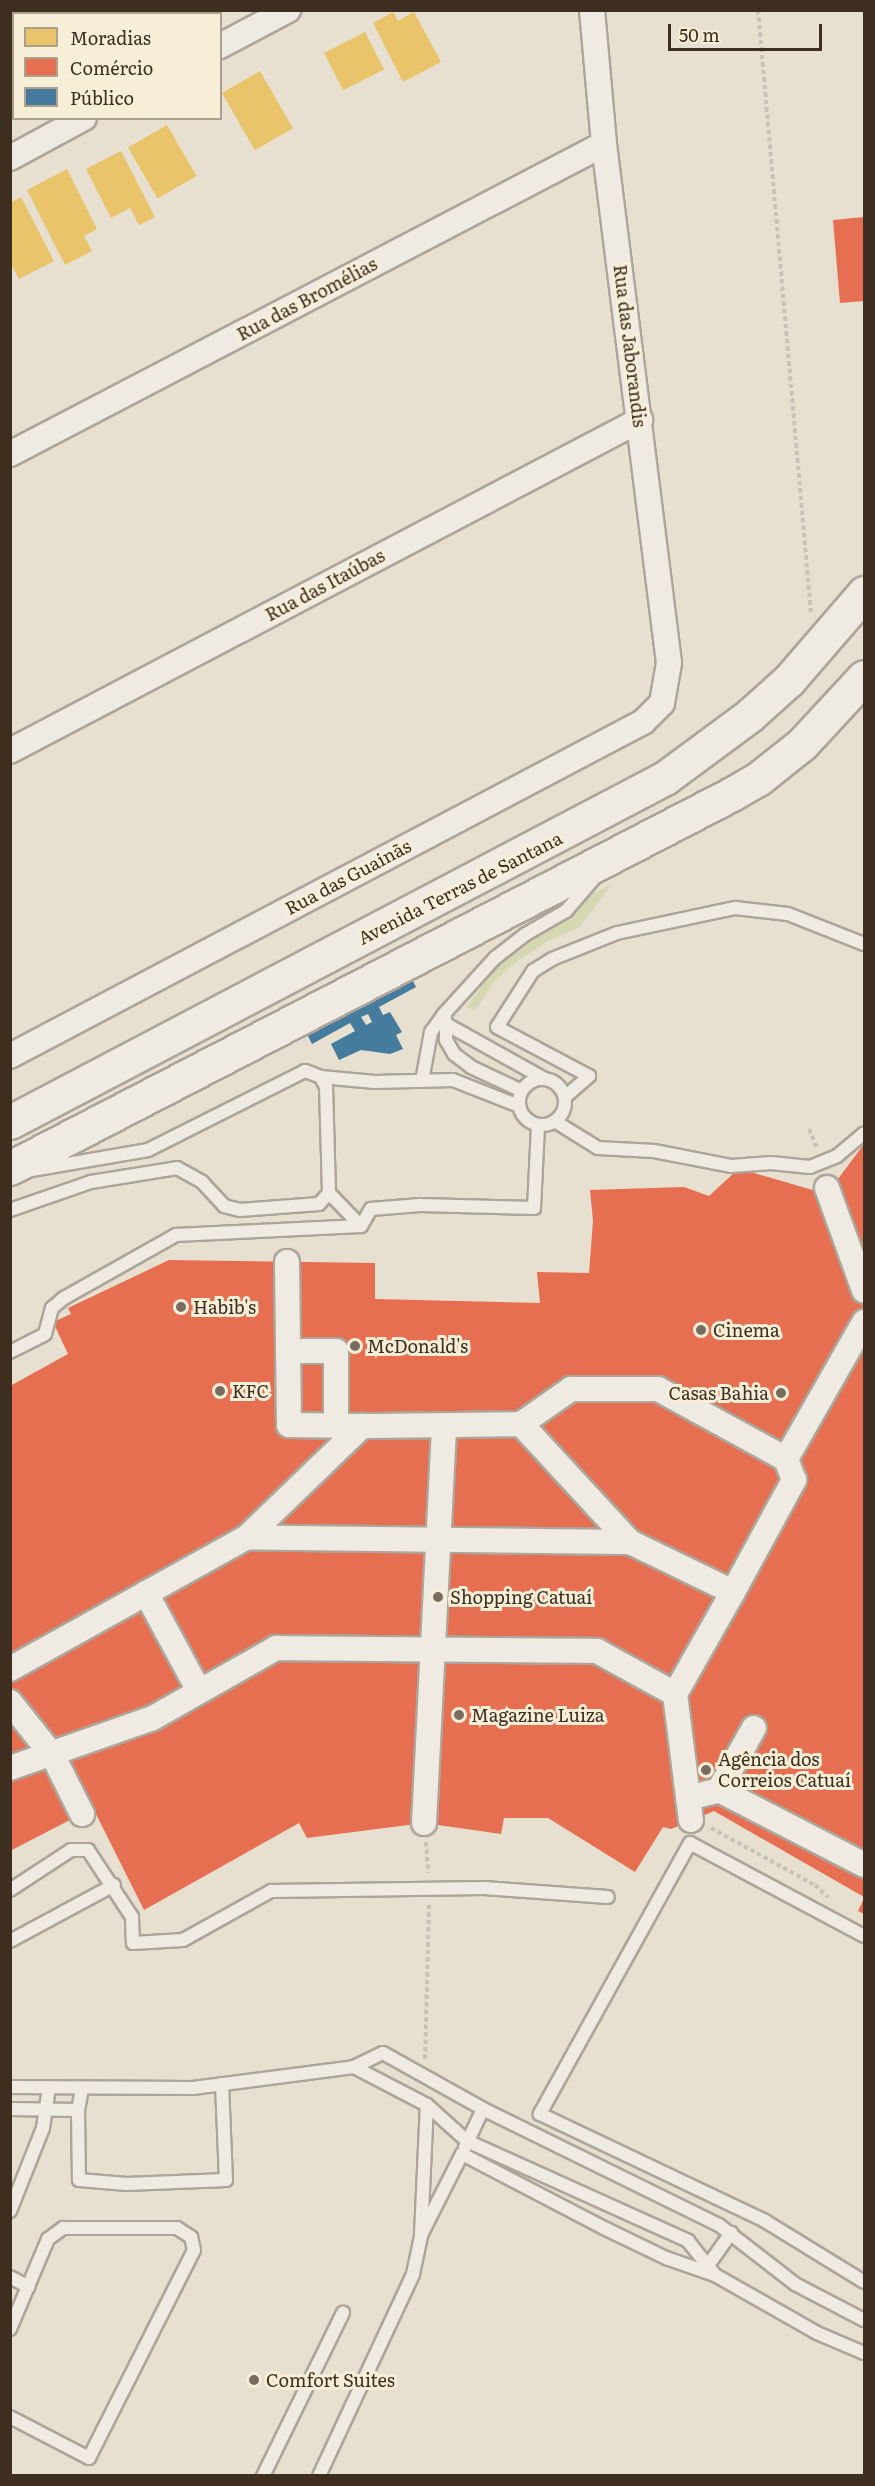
<!DOCTYPE html>
<meta charset="utf-8">
<style>
body{margin:0}
#map{position:relative;width:875px;height:2486px;overflow:hidden;background:#e7e0d1;font-family:Literata,serif}
div>[style]{position:absolute}
[style*='--x']{left:calc(var(--x)*1px);top:calc(var(--y)*1px);width:calc(var(--w)*1px);rotate:calc(var(--a)*1deg)}
.green>*{inset:0;background:#d6d7b3}
.homes>*{inset:0;background:#e9c46a;transform-origin:0 0}
.shops>*{inset:0;background:#e76f51}
.public>*{inset:0;background:#457b9d}
.path>*{height:4px;margin-top:-2px;transform-origin:0;background:repeating-linear-gradient(90deg,#c8c2b9 0 4.5px,transparent 0 7.5px)}
.roads{filter:drop-shadow(2px 0 #ada599) drop-shadow(-2px 0 #ada599) drop-shadow(0 2px #ada599) drop-shadow(0 -2px #ada599)}
.lane>*{height:12px;margin:-6px;padding:0 6px;transform-origin:6px;border-radius:6px;background:#efebe3}
.lane>.ring{margin:-6px;padding:0;box-sizing:content-box;background:none;border:12px solid #efebe3;border-radius:50%}
.street>*{height:24px;margin:-12px;padding:0 12px;transform-origin:12px;border-radius:12px;background:#efebe3}
.secondary>*{height:33px;margin:-16.5px;padding:0 16.5px;transform-origin:16.5px;border-radius:16.5px;background:#efebe3}
.dots>*{width:16px;height:16px;translate:-50% -50%;box-sizing:border-box;border:3px solid #f7eed8;border-radius:50%}
span{translate:-50% -50%;white-space:nowrap;text-align:center;line-height:1.15;-webkit-text-stroke:6px #f7eed8;paint-order:stroke}
.street-label{font-size:18px;color:#3d2e20}
.poi-label{font-size:18px;color:#3d2e20}
.left{translate:0 -50%;text-align:left}
.right{translate:-100% -50%;text-align:right}
.frame{position:absolute;inset:0;border:12px solid #3d2e20;pointer-events:none}
.legend{position:absolute;left:12px;top:12px;width:210px;height:108px;box-sizing:border-box;background:#f7eed8;border:2px solid #ada18e;margin:0;padding:8px 10px;list-style:none;font-size:18px;color:#3d2e20}
.legend li{display:flex;align-items:center;gap:12px;height:30px}
.legend b{width:30px;border:2px solid #ada18e}
.scale{position:absolute;left:668px;top:24px;width:154px;height:27px;box-sizing:border-box;border:3px solid #3d2e20;border-top:0;padding-left:8px;font-size:18px;line-height:21px;white-space:nowrap;color:#3d2e20;-webkit-text-stroke:4px #f7eed8;paint-order:stroke}
</style>
<div id="map">
<div class="green">
<i style="clip-path:polygon(612px 884px,580px 927px,548px 941px,515px 963px,494px 982px,475px 1011px,466px 1007px,493px 972px,521px 946px,573px 913px,592px 894px)"></i>
</div>
<div class="homes">
<i style="clip-path:polygon(127px 10px,138px 10px,140px 14px,121px 14px)"></i>
<i style="left:148px;top:10px;width:52px;height:4px"></i>
<i style="clip-path:polygon(393px 12px,398px 21px,414px 12px,441px 62px,403px 82px,373px 23px)"></i>
<i style="left:365px;top:32px;width:42px;height:46px;rotate:63deg"></i>
<i style="clip-path:polygon(10px 50px,14px 56px,14px 108px,10px 102px)"></i>
<i style="left:260px;top:71px;width:66px;height:44px;rotate:60deg"></i>
<i style="left:167px;top:125px;width:59px;height:45px;rotate:60deg"></i>
<i style="clip-path:polygon(121px 151px,155px 217px,139px 225px,130px 208px,111px 218px,86px 169px)"></i>
<i style="clip-path:polygon(67px 169px,97px 229px,84px 236px,92px 251px,65px 265px,27px 190px)"></i>
<i style="clip-path:polygon(21px 197px,54px 261px,19px 279px,10px 262px,10px 203px)"></i>
</div>
<div class="shops">
<i style="clip-path:polygon(864px 217px,864px 301px,840px 303px,833px 220px)"></i>
<i style="clip-path:polygon(864px 1144px,864px 1897px,714px 1811px,671px 1829px,663px 1827px,635px 1872px,548px 1818px,504px 1818px,501px 1834px,424px 1823px,307px 1838px,299px 1823px,144px 1910px,93px 1808px,10px 1851px,10px 1386px,68px 1354px,53px 1322px,71px 1314px,68px 1308px,169px 1260px,375px 1263px,375px 1299px,540px 1303px,537px 1272px,589px 1273px,593px 1221px,590px 1190px,684px 1187px,709px 1196px,735px 1172px,747px 1171px,816px 1191px,835px 1183px)"></i>
<i style="clip-path:polygon(864px 1898px,864px 1914px,858px 1911px)"></i>
</div>
<div class="public">
<i style="clip-path:polygon(evenodd,411px 977px,416px 987px,379px 1007px,383px 1015px,390px 1012px,402px 1032px,396px 1035px,403px 1049px,390px 1054px,361px 1050px,339px 1060px,331px 1044px,355px 1031px,350px 1023px,312px 1044px,307px 1034px,411px 977px,368px 1014px,372px 1022px,366px 1025px,361px 1017px,368px 1014px)"></i>
</div>
<div class="path">
<i style="--x:758;--y:10;--w:605;--a:84.98"></i>
<i style="--x:809;--y:1129;--w:21;--a:67"></i>
<i style="--x:711;--y:1828;--w:119;--a:28.7"></i>
<i style="--x:815;--y:1885;--w:18;--a:43"></i>
<i style="--x:426;--y:1842;--w:31;--a:86"></i>
<i style="--x:425;--y:2059;--w:154;--a:-88.5"></i>
</div>
<div class="roads">
<div class="lane">
<i style="--x:444;--y:1014;--w:10;--a:79"></i>
<i style="--x:446;--y:1024;--w:113;--a:29.1"></i>
<i style="--x:446;--y:1024;--w:16;--a:90"></i>
<i style="--x:446;--y:1040;--w:16;--a:60"></i>
<i style="--x:454;--y:1054;--w:21;--a:37"></i>
<i style="--x:471;--y:1067;--w:56;--a:25.2"></i>
<i style="--x:321;--y:1077;--w:54;--a:5.3"></i>
<i style="--x:375;--y:1082;--w:78;--a:-1.5"></i>
<i style="--x:453;--y:1080;--w:71;--a:21.5"></i>
<i class="ring" style="left:519px;top:1079px;width:34px;height:34px"></i>
<i style="--x:422;--y:1081;--w:50;--a:-79.6"></i>
<i style="--x:431;--y:1032;--w:22;--a:-54"></i>
<i style="--x:444;--y:1014;--w:76;--a:-47.7"></i>
<i style="--x:495;--y:958;--w:39;--a:-38"></i>
<i style="--x:526;--y:934;--w:46;--a:-29.9"></i>
<i style="--x:566;--y:911;--w:48;--a:-49.3"></i>
<i style="--x:565;--y:1097;--w:32;--a:-41"></i>
<i style="--x:589;--y:1076;--w:104;--a:-152"></i>
<i style="--x:497;--y:1027;--w:67;--a:-57.3"></i>
<i style="--x:533;--y:971;--w:22;--a:-32"></i>
<i style="--x:552;--y:959;--w:70;--a:-21.8"></i>
<i style="--x:617;--y:933;--w:121;--a:-12"></i>
<i style="--x:735;--y:908;--w:53;--a:6.5"></i>
<i style="--x:788;--y:914;--w:82;--a:21.5"></i>
<i style="--x:556;--y:1122;--w:49;--a:31.8"></i>
<i style="--x:598;--y:1148;--w:56;--a:3.1"></i>
<i style="--x:654;--y:1151;--w:78;--a:11"></i>
<i style="--x:731;--y:1166;--w:40;--a:-4.3"></i>
<i style="--x:771;--y:1163;--w:39;--a:6"></i>
<i style="--x:810;--y:1167;--w:29;--a:-22"></i>
<i style="--x:837;--y:1156;--w:35;--a:-40"></i>
<i style="--x:329;--y:1193;--w:46;--a:45.9"></i>
<i style="--x:10;--y:1210;--w:86;--a:-19.1"></i>
<i style="--x:91;--y:1182;--w:87;--a:-9.2"></i>
<i style="--x:177;--y:1168;--w:29;--a:29"></i>
<i style="--x:202;--y:1182;--w:33;--a:47"></i>
<i style="--x:224;--y:1206;--w:16;--a:14"></i>
<i style="--x:240;--y:1210;--w:79;--a:-4.3"></i>
<i style="--x:319;--y:1204;--w:15;--a:-48"></i>
<i style="--x:329;--y:1193;--w:106;--a:-91.6"></i>
<i style="--x:326;--y:1087;--w:11;--a:-117"></i>
<i style="--x:321;--y:1077;--w:17;--a:-159"></i>
<i style="--x:305;--y:1071;--w:176;--a:153.3"></i>
<i style="--x:148;--y:1150;--w:118;--a:170.2"></i>
<i style="--x:10;--y:1352;--w:39;--a:-27"></i>
<i style="--x:45;--y:1334;--w:27;--a:-75"></i>
<i style="--x:52;--y:1308;--w:16;--a:-40"></i>
<i style="--x:64;--y:1298;--w:129;--a:-29.4"></i>
<i style="--x:176;--y:1235;--w:185;--a:-2.8"></i>
<i style="--x:361;--y:1226;--w:20;--a:-60"></i>
<i style="--x:371;--y:1209;--w:49;--a:-4.7"></i>
<i style="--x:420;--y:1205;--w:114;--a:1.5"></i>
<i style="--x:534;--y:1208;--w:82;--a:-87.2"></i>
<i style="--x:10;--y:1890;--w:73;--a:-33.3"></i>
<i style="--x:71;--y:1850;--w:17;--a:0"></i>
<i style="--x:88;--y:1850;--w:80;--a:56.7"></i>
<i style="--x:132;--y:1917;--w:26;--a:88"></i>
<i style="--x:133;--y:1943;--w:50;--a:-3.4"></i>
<i style="--x:183;--y:1940;--w:101;--a:-29.1"></i>
<i style="--x:271;--y:1891;--w:213;--a:-0.8"></i>
<i style="--x:484;--y:1888;--w:124;--a:4.2"></i>
<i style="--x:864;--y:1936;--w:197;--a:-151.9"></i>
<i style="--x:690;--y:1843;--w:310;--a:119"></i>
<i style="--x:540;--y:2114;--w:249;--a:25.4"></i>
<i style="--x:765;--y:2221;--w:116;--a:31.6"></i>
<i style="--x:10;--y:1941;--w:118;--a:-28.3"></i>
<i style="--x:354;--y:2067;--w:82;--a:27.5"></i>
<i style="--x:427;--y:2105;--w:54;--a:42"></i>
<i style="--x:467;--y:2141;--w:243;--a:24.3"></i>
<i style="--x:688;--y:2241;--w:43;--a:51.5"></i>
<i style="--x:10;--y:2087;--w:183;--a:0.3"></i>
<i style="--x:193;--y:2088;--w:162;--a:-7.4"></i>
<i style="--x:354;--y:2067;--w:32;--a:-26"></i>
<i style="--x:383;--y:2053;--w:115;--a:29.2"></i>
<i style="--x:483;--y:2109;--w:263;--a:26.2"></i>
<i style="--x:719;--y:2225;--w:96;--a:37.8"></i>
<i style="--x:795;--y:2284;--w:78;--a:27.6"></i>
<i style="--x:82;--y:2088;--w:22;--a:100"></i>
<i style="--x:78;--y:2110;--w:70;--a:89.2"></i>
<i style="--x:79;--y:2180;--w:48;--a:4.8"></i>
<i style="--x:127;--y:2184;--w:99;--a:-2.3"></i>
<i style="--x:226;--y:2180;--w:96;--a:-92.4"></i>
<i style="--x:10;--y:2109;--w:68;--a:0.8"></i>
<i style="--x:465;--y:2147;--w:42;--a:-64.7"></i>
<i style="--x:10;--y:2211;--w:89;--a:-68.3"></i>
<i style="--x:43;--y:2128;--w:40;--a:-81.5"></i>
<i style="--x:421;--y:2235;--w:91;--a:-63.2"></i>
<i style="--x:462;--y:2154;--w:162;--a:27.5"></i>
<i style="--x:606;--y:2229;--w:67;--a:25.8"></i>
<i style="--x:666;--y:2258;--w:52;--a:19.1"></i>
<i style="--x:715;--y:2275;--w:117;--a:29.6"></i>
<i style="--x:817;--y:2333;--w:51;--a:23.1"></i>
<i style="--x:704;--y:2271;--w:47;--a:-54.6"></i>
<i style="--x:10;--y:2277;--w:21;--a:28"></i>
<i style="--x:10;--y:2329;--w:98;--a:-67.1"></i>
<i style="--x:48;--y:2239;--w:19;--a:-36"></i>
<i style="--x:63;--y:2228;--w:114;--a:0"></i>
<i style="--x:177;--y:2228;--w:17;--a:33"></i>
<i style="--x:191;--y:2237;--w:13;--a:77"></i>
<i style="--x:194;--y:2250;--w:233;--a:116.8"></i>
<i style="--x:89;--y:2458;--w:89;--a:-152.6"></i>
<i style="--x:263;--y:2476;--w:182;--a:-63.9"></i>
<i style="--x:319;--y:2476;--w:223;--a:-65"></i>
<i style="--x:413;--y:2274;--w:40;--a:-78"></i>
<i style="--x:421;--y:2235;--w:130;--a:-87.4"></i>
</div>
<div class="street">
<i style="--x:220;--y:46;--w:77;--a:-27.9"></i>
<i style="--x:10;--y:158;--w:84;--a:-28.4"></i>
<i style="--x:10;--y:454;--w:670;--a:-27.56"></i>
<i style="--x:10;--y:751;--w:712;--a:-27.72"></i>
<i style="--x:10;--y:1056;--w:716;--a:-27.82"></i>
<i style="--x:643;--y:722;--w:27;--a:-45"></i>
<i style="--x:662;--y:703;--w:41;--a:-80.1"></i>
<i style="--x:669;--y:663;--w:523;--a:-97.14"></i>
<i style="--x:604;--y:144;--w:135;--a:-95.1"></i>
<i style="--x:827;--y:1188;--w:109;--a:70.1"></i>
<i style="--x:287;--y:1262;--w:163;--a:89.3"></i>
<i style="--x:289;--y:1425;--w:73;--a:0.8"></i>
<i style="--x:289;--y:1351;--w:47;--a:0"></i>
<i style="--x:336;--y:1351;--w:74;--a:90"></i>
<i style="--x:521;--y:1424;--w:61;--a:-35"></i>
<i style="--x:571;--y:1389;--w:87;--a:0"></i>
<i style="--x:658;--y:1389;--w:146;--a:28.7"></i>
<i style="--x:733;--y:1592;--w:128;--a:-61.4"></i>
<i style="--x:794;--y:1480;--w:22;--a:-111"></i>
<i style="--x:786;--y:1459;--w:158;--a:-60.3"></i>
<i style="--x:146;--y:1593;--w:111;--a:61.6"></i>
<i style="--x:10;--y:1669;--w:271;--a:-29.1"></i>
<i style="--x:247;--y:1537;--w:160;--a:-44"></i>
<i style="--x:362;--y:1426;--w:159;--a:-0.7"></i>
<i style="--x:521;--y:1424;--w:161;--a:47.3"></i>
<i style="--x:675;--y:1694;--w:127;--a:82.8"></i>
<i style="--x:10;--y:1702;--w:69;--a:51.5"></i>
<i style="--x:53;--y:1756;--w:65;--a:63.4"></i>
<i style="--x:10;--y:1768;--w:151;--a:-19.3"></i>
<i style="--x:153;--y:1718;--w:142;--a:-29.6"></i>
<i style="--x:276;--y:1648;--w:321;--a:0.5"></i>
<i style="--x:597;--y:1651;--w:89;--a:28.9"></i>
<i style="--x:675;--y:1694;--w:117;--a:-60.4"></i>
<i style="--x:733;--y:1592;--w:114;--a:-154.1"></i>
<i style="--x:630;--y:1542;--w:383;--a:-179.3"></i>
<i style="--x:719;--y:1790;--w:71;--a:-60.6"></i>
<i style="--x:688;--y:1798;--w:32;--a:-14"></i>
<i style="--x:719;--y:1790;--w:163;--a:27.3"></i>
<i style="--x:424;--y:1823;--w:398;--a:-87.1"></i>
</div>
<div class="secondary">
<i style="--x:10;--y:1122;--w:740;--a:-27.71"></i>
<i style="--x:665;--y:778;--w:106;--a:-36.5"></i>
<i style="--x:750;--y:715;--w:52;--a:-41.9"></i>
<i style="--x:789;--y:680;--w:115;--a:-49.2"></i>
<i style="--x:10;--y:1168;--w:811;--a:-27.39"></i>
<i style="--x:730;--y:795;--w:32;--a:-30"></i>
<i style="--x:758;--y:779;--w:56;--a:-38.5"></i>
<i style="--x:802;--y:744;--w:91;--a:-47.2"></i>
</div>
</div>
<div class="dots">
<i style="left:181px;top:1307px;background:#786c5e"></i>
<i style="left:701px;top:1330px;background:#786c5e"></i>
<i style="left:355px;top:1346px;background:#786c5e"></i>
<i style="left:220px;top:1391px;background:#786c5e"></i>
<i style="left:781px;top:1393px;background:#786c5e"></i>
<i style="left:438px;top:1597px;background:#786c5e"></i>
<i style="left:459px;top:1715px;background:#786c5e"></i>
<i style="left:706px;top:1770px;background:#786c5e"></i>
<i style="left:254px;top:2380px;background:#786c5e"></i>
</div>
<div class="street-label">
<span style="left:307px;top:299px;rotate:-28deg">Rua das Bromélias</span>
<span style="left:630px;top:346px;rotate:83deg">Rua das Jaborandis</span>
<span style="left:325px;top:585px;rotate:-28deg">Rua das Itaúbas</span>
<span style="left:348px;top:877px;rotate:-28deg">Rua das Guainãs</span>
<span style="left:460px;top:888px;rotate:-27deg">Avenida Terras de Santana</span>
</div>
<div class="poi-label">
<span class="left" style="left:193px;top:1307px">Habib's</span>
<span class="left" style="left:713px;top:1330px">Cinema</span>
<span class="left" style="left:367px;top:1346px">McDonald's</span>
<span class="left" style="left:232px;top:1391px">KFC</span>
<span class="right" style="left:769px;top:1393px">Casas Bahia</span>
<span class="left" style="left:450px;top:1597px">Shopping Catuaí</span>
<span class="left" style="left:471px;top:1715px">Magazine Luiza</span>
<span class="left" style="left:718px;top:1770px">Agência dos<br>Correios Catuaí</span>
<span class="left" style="left:266px;top:2380px">Comfort Suites</span>
</div>
<div class="frame"></div>
<ul class="legend">
<li><b style="height:16px;background:#e9c46a"></b>Moradias</li>
<li><b style="height:16px;background:#e76f51"></b>Comércio</li>
<li><b style="height:16px;background:#457b9d"></b>Público</li>
</ul>
<div class="scale">50 m</div>
</div>
